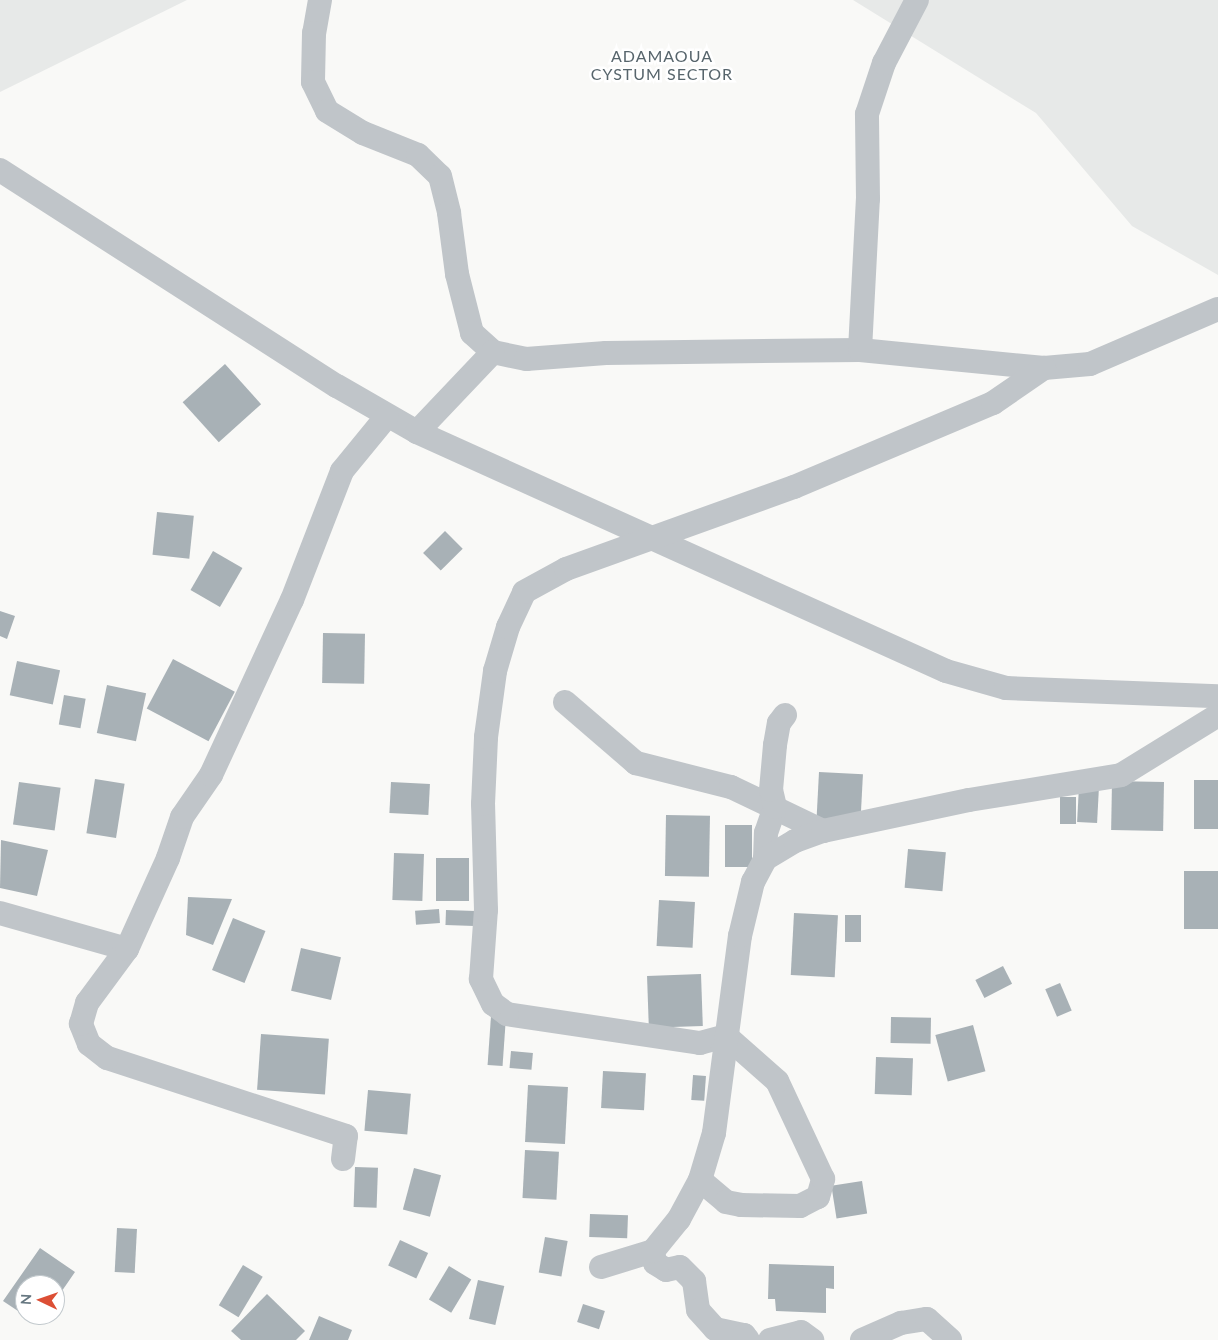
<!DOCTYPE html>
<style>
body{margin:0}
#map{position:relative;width:1218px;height:1340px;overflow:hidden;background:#f9f9f7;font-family:Lato,sans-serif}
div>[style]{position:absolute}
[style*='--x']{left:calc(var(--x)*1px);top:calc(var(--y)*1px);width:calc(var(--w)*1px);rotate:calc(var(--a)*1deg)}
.built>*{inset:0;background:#e7e9e8}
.building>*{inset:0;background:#a8b1b6;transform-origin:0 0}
.minor>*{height:24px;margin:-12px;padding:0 12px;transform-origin:12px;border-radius:12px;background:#c0c5c9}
span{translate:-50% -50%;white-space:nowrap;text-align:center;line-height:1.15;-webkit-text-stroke:5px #fff;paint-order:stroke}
.neighbourhood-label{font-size:16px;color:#57656c;letter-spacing:1px}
.north{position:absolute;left:15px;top:1275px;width:50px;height:50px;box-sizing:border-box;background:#fff;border:1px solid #c2c9cd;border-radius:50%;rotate:273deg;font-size:14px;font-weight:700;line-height:20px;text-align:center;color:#667781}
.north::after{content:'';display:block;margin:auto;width:18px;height:22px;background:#dc4f35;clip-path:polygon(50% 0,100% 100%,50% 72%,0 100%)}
</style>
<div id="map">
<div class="built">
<i style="clip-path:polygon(0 0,187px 0,0 92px)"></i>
<i style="clip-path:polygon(853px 0,1218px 0,1218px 275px,1132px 226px,1036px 113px)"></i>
</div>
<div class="building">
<i style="left:225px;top:364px;width:54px;height:57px;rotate:48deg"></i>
<i style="left:157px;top:512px;width:37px;height:43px;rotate:6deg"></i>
<i style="left:445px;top:531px;width:25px;height:31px;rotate:45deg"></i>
<i style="left:213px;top:551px;width:34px;height:45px;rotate:30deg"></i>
<i style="clip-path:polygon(0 611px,15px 616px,7px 639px,0 636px)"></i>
<i style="left:323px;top:633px;width:42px;height:50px;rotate:1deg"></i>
<i style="left:173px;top:659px;width:70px;height:56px;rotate:28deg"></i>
<i style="left:17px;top:661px;width:44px;height:35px;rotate:12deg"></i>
<i style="left:107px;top:685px;width:40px;height:49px;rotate:12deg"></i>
<i style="left:64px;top:695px;width:22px;height:30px;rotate:10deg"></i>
<i style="left:819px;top:772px;width:44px;height:47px;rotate:3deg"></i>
<i style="left:95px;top:779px;width:30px;height:55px;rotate:9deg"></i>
<i style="left:1194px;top:780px;width:24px;height:49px"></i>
<i style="left:1112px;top:781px;width:52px;height:49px;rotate:1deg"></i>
<i style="left:19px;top:782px;width:42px;height:43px;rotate:8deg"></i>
<i style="left:391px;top:782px;width:39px;height:31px;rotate:3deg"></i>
<i style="left:1079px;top:786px;width:20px;height:36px;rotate:3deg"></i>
<i style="left:1060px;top:797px;width:16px;height:27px"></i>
<i style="left:666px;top:815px;width:44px;height:61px;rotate:1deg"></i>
<i style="left:725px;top:825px;width:27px;height:42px"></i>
<i style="clip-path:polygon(1px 840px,48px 850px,37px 896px,0 888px)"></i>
<i style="left:908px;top:849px;width:38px;height:39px;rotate:5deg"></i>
<i style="left:394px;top:853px;width:30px;height:47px;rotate:2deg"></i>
<i style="left:436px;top:858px;width:33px;height:43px"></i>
<i style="left:1184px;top:871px;width:34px;height:58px"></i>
<i style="clip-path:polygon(188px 897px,232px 899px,213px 945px,186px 935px)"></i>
<i style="left:659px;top:900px;width:36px;height:46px;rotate:3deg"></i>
<i style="left:439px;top:909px;width:14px;height:24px;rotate:86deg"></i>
<i style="left:446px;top:910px;width:29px;height:15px;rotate:2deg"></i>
<i style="left:794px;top:913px;width:44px;height:62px;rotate:3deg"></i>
<i style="left:845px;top:915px;width:16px;height:27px"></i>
<i style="left:233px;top:918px;width:35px;height:56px;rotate:22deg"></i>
<i style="left:301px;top:948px;width:41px;height:44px;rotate:13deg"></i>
<i style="left:1003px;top:966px;width:20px;height:31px;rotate:63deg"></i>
<i style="left:701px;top:974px;width:52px;height:54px;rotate:88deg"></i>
<i style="left:1060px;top:983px;width:30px;height:16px;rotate:67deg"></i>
<i style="left:491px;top:1016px;width:15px;height:49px;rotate:4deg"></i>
<i style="left:891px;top:1017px;width:40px;height:26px;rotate:1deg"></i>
<i style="left:973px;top:1025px;width:48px;height:39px;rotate:75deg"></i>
<i style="left:261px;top:1034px;width:68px;height:56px;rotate:4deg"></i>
<i style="left:511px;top:1051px;width:22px;height:17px;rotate:5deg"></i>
<i style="left:876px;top:1057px;width:37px;height:37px;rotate:2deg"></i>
<i style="left:603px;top:1071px;width:43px;height:37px;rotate:3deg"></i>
<i style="left:693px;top:1075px;width:13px;height:25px;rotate:4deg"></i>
<i style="left:528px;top:1085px;width:40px;height:57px;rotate:3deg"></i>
<i style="left:368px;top:1090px;width:43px;height:41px;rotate:5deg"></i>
<i style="left:525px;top:1150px;width:34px;height:48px;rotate:3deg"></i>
<i style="left:355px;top:1167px;width:23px;height:40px;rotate:2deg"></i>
<i style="left:414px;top:1168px;width:28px;height:43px;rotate:15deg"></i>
<i style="left:862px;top:1181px;width:33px;height:31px;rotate:81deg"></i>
<i style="left:590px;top:1214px;width:38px;height:23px;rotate:2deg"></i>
<i style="left:117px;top:1228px;width:20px;height:44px;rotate:3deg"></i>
<i style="left:545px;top:1237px;width:23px;height:36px;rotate:10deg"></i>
<i style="left:400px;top:1240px;width:31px;height:28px;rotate:25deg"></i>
<i style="clip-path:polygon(40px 1248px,75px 1272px,55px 1301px,55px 1285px,25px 1285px,25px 1315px,45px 1315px,39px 1325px,3px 1301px)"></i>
<i style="clip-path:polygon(769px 1264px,834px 1266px,834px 1289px,826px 1288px,826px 1313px,776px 1311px,775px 1299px,768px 1299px)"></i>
<i style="left:243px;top:1265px;width:23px;height:47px;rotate:31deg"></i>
<i style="left:449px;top:1266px;width:26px;height:39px;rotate:31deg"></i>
<i style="left:478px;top:1280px;width:27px;height:40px;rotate:13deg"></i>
<i style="clip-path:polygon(267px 1294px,305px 1331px,296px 1340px,241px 1340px,231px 1331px)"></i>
<i style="left:583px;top:1304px;width:23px;height:19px;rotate:18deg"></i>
<i style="clip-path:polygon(319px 1316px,352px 1330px,348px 1340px,309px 1340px)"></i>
</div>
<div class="minor">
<i style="--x:320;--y:0;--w:34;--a:100"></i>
<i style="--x:314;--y:33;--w:49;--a:91.2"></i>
<i style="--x:313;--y:82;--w:32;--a:64"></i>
<i style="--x:327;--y:111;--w:42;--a:31.4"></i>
<i style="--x:363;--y:133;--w:59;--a:21.8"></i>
<i style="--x:418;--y:155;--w:30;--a:44"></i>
<i style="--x:440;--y:176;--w:38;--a:76"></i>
<i style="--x:449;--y:213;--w:62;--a:82.5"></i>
<i style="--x:457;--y:274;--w:61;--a:75.7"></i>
<i style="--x:472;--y:333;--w:28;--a:42"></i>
<i style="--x:493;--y:352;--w:34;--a:12"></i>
<i style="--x:526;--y:359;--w:80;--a:-4.3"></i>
<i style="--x:606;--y:353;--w:254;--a:-0.7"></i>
<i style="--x:860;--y:350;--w:185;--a:5.6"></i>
<i style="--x:1044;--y:368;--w:46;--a:-5"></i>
<i style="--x:1090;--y:364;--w:139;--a:-23.3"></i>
<i style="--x:0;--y:170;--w:400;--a:32.7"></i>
<i style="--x:337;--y:386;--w:92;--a:29.9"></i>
<i style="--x:417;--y:432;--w:580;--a:24.31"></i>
<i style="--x:946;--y:671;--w:62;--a:15.8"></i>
<i style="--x:1006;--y:688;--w:212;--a:2.2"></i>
<i style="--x:860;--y:350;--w:151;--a:-87"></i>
<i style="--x:868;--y:199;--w:85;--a:-90.7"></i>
<i style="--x:867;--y:114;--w:54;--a:-71.6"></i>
<i style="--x:884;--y:63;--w:71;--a:-62.4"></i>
<i style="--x:417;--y:432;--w:110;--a:-46.5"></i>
<i style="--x:565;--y:702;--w:94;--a:40.7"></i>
<i style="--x:636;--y:763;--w:98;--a:14.2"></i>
<i style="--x:731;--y:787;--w:102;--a:25.6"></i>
<i style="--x:765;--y:859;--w:26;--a:-88"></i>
<i style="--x:766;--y:833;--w:28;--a:-71"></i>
<i style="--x:775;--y:807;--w:17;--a:-103"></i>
<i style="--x:771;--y:790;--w:45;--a:-84.9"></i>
<i style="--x:775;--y:745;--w:22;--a:-80"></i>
<i style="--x:779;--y:723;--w:10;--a:-53"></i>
<i style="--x:0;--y:913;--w:132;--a:15.8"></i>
<i style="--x:343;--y:1159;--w:23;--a:-83"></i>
<i style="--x:346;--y:1136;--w:251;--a:-161.9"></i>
<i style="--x:107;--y:1058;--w:23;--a:-142"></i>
<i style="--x:89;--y:1044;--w:22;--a:-112"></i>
<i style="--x:81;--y:1024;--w:22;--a:-74"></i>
<i style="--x:87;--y:1003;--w:67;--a:-53.5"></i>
<i style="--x:127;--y:949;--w:100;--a:-65.7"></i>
<i style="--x:168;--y:858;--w:43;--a:-71.1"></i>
<i style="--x:182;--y:817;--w:51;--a:-55.4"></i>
<i style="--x:211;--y:775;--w:193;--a:-65.2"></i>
<i style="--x:292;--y:600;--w:138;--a:-68.8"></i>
<i style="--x:342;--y:471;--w:71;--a:-50.7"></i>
<i style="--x:700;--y:1180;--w:34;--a:40"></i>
<i style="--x:726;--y:1202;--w:15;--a:11"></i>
<i style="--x:741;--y:1205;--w:59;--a:1"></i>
<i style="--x:800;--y:1206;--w:20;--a:-27"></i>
<i style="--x:818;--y:1197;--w:19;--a:-74"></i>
<i style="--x:823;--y:1179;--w:108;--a:-115.1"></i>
<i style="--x:777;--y:1081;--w:68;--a:-138.6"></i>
<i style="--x:726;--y:1036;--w:27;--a:165"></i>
<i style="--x:700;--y:1043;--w:195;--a:-171.5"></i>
<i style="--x:507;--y:1014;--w:17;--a:-144"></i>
<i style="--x:493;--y:1004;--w:28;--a:-116"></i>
<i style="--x:481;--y:979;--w:69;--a:-85.9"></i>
<i style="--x:486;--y:910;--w:106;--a:-91.6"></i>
<i style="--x:483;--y:804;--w:67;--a:-87.4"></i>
<i style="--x:486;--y:737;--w:67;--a:-82.2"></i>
<i style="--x:495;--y:671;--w:46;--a:-73.5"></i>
<i style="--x:508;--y:627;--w:38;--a:-65"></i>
<i style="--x:524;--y:592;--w:48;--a:-28.7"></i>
<i style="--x:566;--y:569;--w:242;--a:-19.8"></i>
<i style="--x:794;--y:487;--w:216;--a:-22.9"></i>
<i style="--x:993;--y:403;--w:62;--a:-34.5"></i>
<i style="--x:653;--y:1251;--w:12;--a:81"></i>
<i style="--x:655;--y:1263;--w:13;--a:32"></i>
<i style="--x:666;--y:1270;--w:14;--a:-12"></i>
<i style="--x:680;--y:1267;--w:20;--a:45"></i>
<i style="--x:694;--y:1281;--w:29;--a:82"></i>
<i style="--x:698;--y:1310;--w:25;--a:48"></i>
<i style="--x:715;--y:1329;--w:30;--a:12"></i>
<i style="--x:744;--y:1335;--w:6;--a:51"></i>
<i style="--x:601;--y:1267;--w:54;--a:-17.1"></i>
<i style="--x:653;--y:1251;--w:41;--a:-50.9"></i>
<i style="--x:679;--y:1219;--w:44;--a:-61.7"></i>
<i style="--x:700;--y:1180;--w:49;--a:-73.4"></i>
<i style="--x:714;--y:1133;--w:199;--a:-82.5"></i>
<i style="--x:740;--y:936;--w:56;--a:-76.5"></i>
<i style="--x:753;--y:882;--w:26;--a:-62"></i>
<i style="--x:765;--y:859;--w:35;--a:-31"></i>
<i style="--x:795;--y:841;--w:30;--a:-20"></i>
<i style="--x:823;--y:831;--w:149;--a:-12"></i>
<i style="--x:969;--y:800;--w:154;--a:-9.3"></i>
<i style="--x:1121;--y:775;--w:114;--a:-31.7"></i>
<i style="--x:770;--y:1340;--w:32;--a:-14"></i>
<i style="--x:801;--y:1332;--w:14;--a:36"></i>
<i style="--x:862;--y:1340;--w:43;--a:-23.6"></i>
<i style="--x:901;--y:1323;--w:26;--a:-9"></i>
<i style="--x:927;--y:1319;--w:31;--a:42"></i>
</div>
<div class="neighbourhood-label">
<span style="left:662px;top:65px">ADAMAOUA<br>CYSTUM SECTOR</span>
</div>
<div class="north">N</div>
</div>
